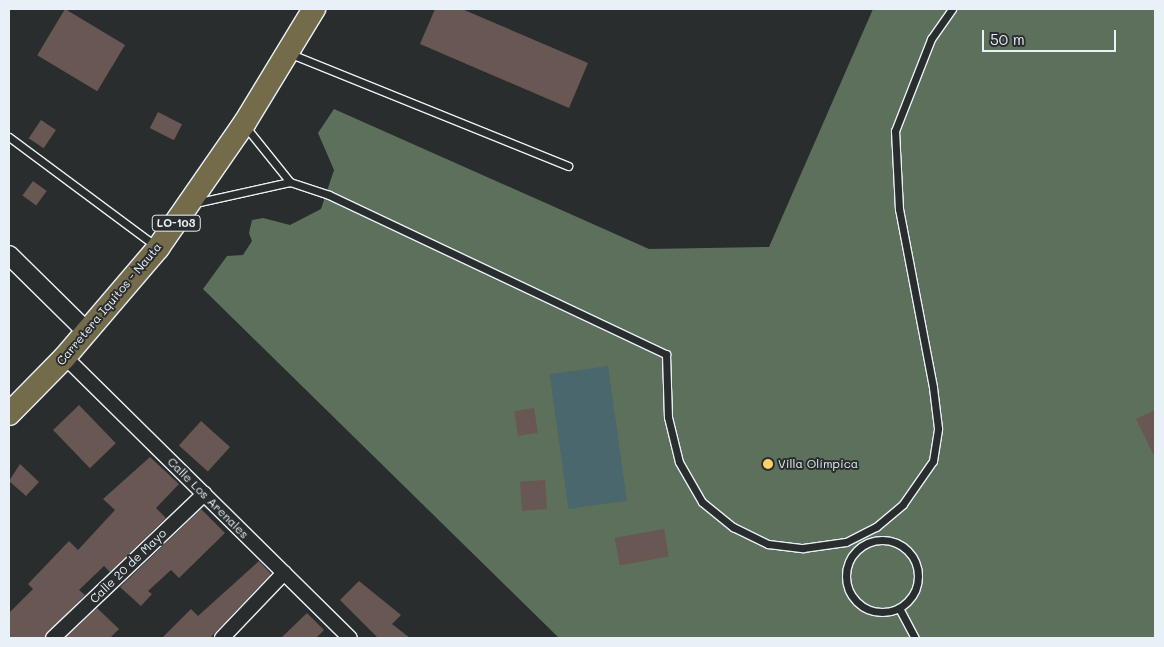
<!DOCTYPE html>
<meta charset="utf-8">
<style>
body{margin:0}
#map{position:relative;width:1164px;height:647px;overflow:hidden;background:#2a2d2e;font-family:Mali,sans-serif}
div>[style]{position:absolute}
[style*='--x']{left:calc(var(--x)*1px);top:calc(var(--y)*1px);width:calc(var(--w)*1px);rotate:calc(var(--a)*1deg)}
.green>*{inset:0;background:#5d705b}
.water>*{inset:0;background:#49676c;transform-origin:0 0}
.building>*{inset:0;background:#685753;transform-origin:0 0}
.roads{filter:drop-shadow(1px 0 #e8f1f8) drop-shadow(-1px 0 #e8f1f8) drop-shadow(0 1px #e8f1f8) drop-shadow(0 -1px #e8f1f8)}
.service>*{height:7px;margin:-3.5px;padding:0 3.5px;transform-origin:3.5px;border-radius:3.5px;background:#2a2d2e}
.service>.ring{margin:-3.5px;padding:0;box-sizing:content-box;background:none;border:7px solid #2a2d2e;border-radius:50%}
.minor>*{height:14px;margin:-7px;padding:0 7px;transform-origin:7px;border-radius:7px;background:#2a2d2e}
.tertiary>*{height:18px;margin:-9px;padding:0 9px;transform-origin:9px;border-radius:9px;background:#2a2d2e}
.primary>*{height:22px;margin:-11px;padding:0 11px;transform-origin:11px;border-radius:11px;background:#746b4b}
.dots>*{width:14px;height:14px;translate:-50% -50%;box-sizing:border-box;border:2px solid #2a2d2e;border-radius:50%}
span{translate:-50% -50%;white-space:nowrap;text-align:center;line-height:1.15;-webkit-text-stroke:4px #2a2d2e;paint-order:stroke}
.shield-label span{padding:1px 4px;background:#2a2d2e;border:1px solid;border-radius:4px;-webkit-text-stroke-width:0}
.shield-label{font-size:11px;color:#e8f1f8;font-weight:700}
.street-label{font-size:12px;color:#e8f1f8}
.poi-label{font-size:12px;color:#e8f1f8}
.left{translate:0 -50%;text-align:left}
.frame{position:absolute;inset:0;border:10px solid #e8f1f8;pointer-events:none}
.scale{position:absolute;left:982px;top:30px;width:134px;height:22px;box-sizing:border-box;border:2px solid #e8f1f8;border-top:0;padding-left:6px;font-size:15px;line-height:18px;white-space:nowrap;color:#e8f1f8;-webkit-text-stroke:4px #2a2d2e;paint-order:stroke}
</style>
<div id="map">
<div class="green">
<i style="clip-path:polygon(873px 9px,1155px 9px,1155px 638px,559px 638px,203px 289px,227px 256px,243px 255px,252px 241px,249px 233px,252px 220px,263px 218px,290px 225px,321px 209px,334px 170px,318px 133px,334px 109px,649px 249px,769px 247px)"></i>
</div>
<div class="water">
<i style="left:608px;top:366px;width:136px;height:59px;rotate:82deg"></i>
</div>
<div class="building">
<i style="left:65px;top:9px;width:70px;height:54px;rotate:31deg"></i>
<i style="clip-path:polygon(435px 9px,462px 9px,588px 63px,569px 108px,420px 44px)"></i>
<i style="left:158px;top:112px;width:27px;height:18px;rotate:27deg"></i>
<i style="left:41px;top:120px;width:18px;height:22px;rotate:34deg"></i>
<i style="left:33px;top:181px;width:17px;height:18px;rotate:36deg"></i>
<i style="left:79px;top:405px;width:53px;height:36px;rotate:46deg"></i>
<i style="left:534px;top:408px;width:25px;height:20px;rotate:81deg"></i>
<i style="clip-path:polygon(1155px 410px,1155px 458px,1136px 419px)"></i>
<i style="left:201px;top:421px;width:39px;height:33px;rotate:42deg"></i>
<i style="clip-path:polygon(150px 457px,179px 484px,156px 508px,166px 518px,110px 572px,104px 566px,79px 590px,85px 595px,44px 638px,9px 638px,9px 613px,33px 589px,28px 584px,69px 541px,78px 550px,115px 510px,103px 499px)"></i>
<i style="clip-path:polygon(20px 464px,39px 482px,26px 496px,9px 481px)"></i>
<i style="left:545px;top:480px;width:29px;height:25px;rotate:86deg"></i>
<i style="clip-path:polygon(201px 509px,225px 533px,179px 578px,171px 570px,148px 591px,152px 594px,141px 606px,120px 587px)"></i>
<i style="left:664px;top:529px;width:28px;height:50px;rotate:80deg"></i>
<i style="clip-path:polygon(259px 561px,271px 574px,210px 638px,162px 638px,191px 609px,198px 616px)"></i>
<i style="clip-path:polygon(359px 581px,401px 615px,392px 624px,410px 638px,378px 638px,340px 600px)"></i>
<i style="clip-path:polygon(97px 608px,119px 629px,110px 638px,65px 638px)"></i>
<i style="clip-path:polygon(307px 613px,324px 630px,316px 638px,281px 638px)"></i>
</div>
<div class="roads">
<div class="service">
<i style="--x:291;--y:54;--w:299;--a:22"></i>
<i style="--x:245;--y:126;--w:72;--a:51.2"></i>
<i style="--x:290;--y:182;--w:41;--a:18.4"></i>
<i style="--x:329;--y:195;--w:373;--a:25.3"></i>
<i style="--x:666;--y:354;--w:63;--a:88.2"></i>
<i style="--x:668;--y:417;--w:46;--a:76.3"></i>
<i style="--x:679;--y:462;--w:46;--a:60.1"></i>
<i style="--x:702;--y:502;--w:40;--a:39"></i>
<i style="--x:733;--y:527;--w:39;--a:26"></i>
<i style="--x:768;--y:544;--w:35;--a:7"></i>
<i style="--x:803;--y:548;--w:43;--a:-7.9"></i>
<i style="--x:846;--y:542;--w:34;--a:-27"></i>
<i style="--x:876;--y:527;--w:35;--a:-40"></i>
<i style="--x:903;--y:504;--w:52;--a:-55.1"></i>
<i style="--x:933;--y:461;--w:33;--a:-81"></i>
<i style="--x:938;--y:428;--w:41;--a:-97"></i>
<i style="--x:933;--y:387;--w:181;--a:-100.8"></i>
<i style="--x:899;--y:209;--w:78;--a:-92.9"></i>
<i style="--x:895;--y:131;--w:99;--a:-68.6"></i>
<i style="--x:931;--y:39;--w:37;--a:-55"></i>
<i style="--x:9;--y:137;--w:183;--a:36.6"></i>
<i style="--x:195;--y:203;--w:97;--a:-12.5"></i>
<i class="ring" style="left:846px;top:540px;width:65px;height:65px"></i>
<i style="--x:899;--y:608;--w:34;--a:62"></i>
</div>
<div class="minor">
<i style="--x:65;--y:357;--w:400;--a:44.6"></i>
<i style="--x:53;--y:638;--w:209;--a:-43.6"></i>
<i style="--x:222;--y:638;--w:90;--a:-46.4"></i>
</div>
<div class="tertiary">
<i style="--x:9;--y:255;--w:110;--a:44.6"></i>
</div>
<div class="primary">
<i style="--x:9;--y:414;--w:80;--a:-45.5"></i>
<i style="--x:65;--y:357;--w:143;--a:-49.5"></i>
<i style="--x:158;--y:248;--w:151;--a:-55.3"></i>
<i style="--x:244;--y:124;--w:135;--a:-58.7"></i>
</div>
</div>
<div class="dots">
<i style="left:768px;top:464px;background:#ffd166"></i>
</div>
<div class="shield-label">
<span style="left:176px;top:223px">LO-103</span>
</div>
<div class="street-label">
<span style="left:109px;top:304px;rotate:-50deg">Carretera Iquitos - Nauta</span>
<span style="left:208px;top:498px;rotate:45deg">Calle Los Arenales</span>
<span style="left:128px;top:566px;rotate:-44deg">Calle 20 de Mayo</span>
</div>
<div class="poi-label">
<span class="left" style="left:778px;top:464px">Villa Olímpica</span>
</div>
<div class="frame"></div>
<div class="scale">50 m</div>
</div>
